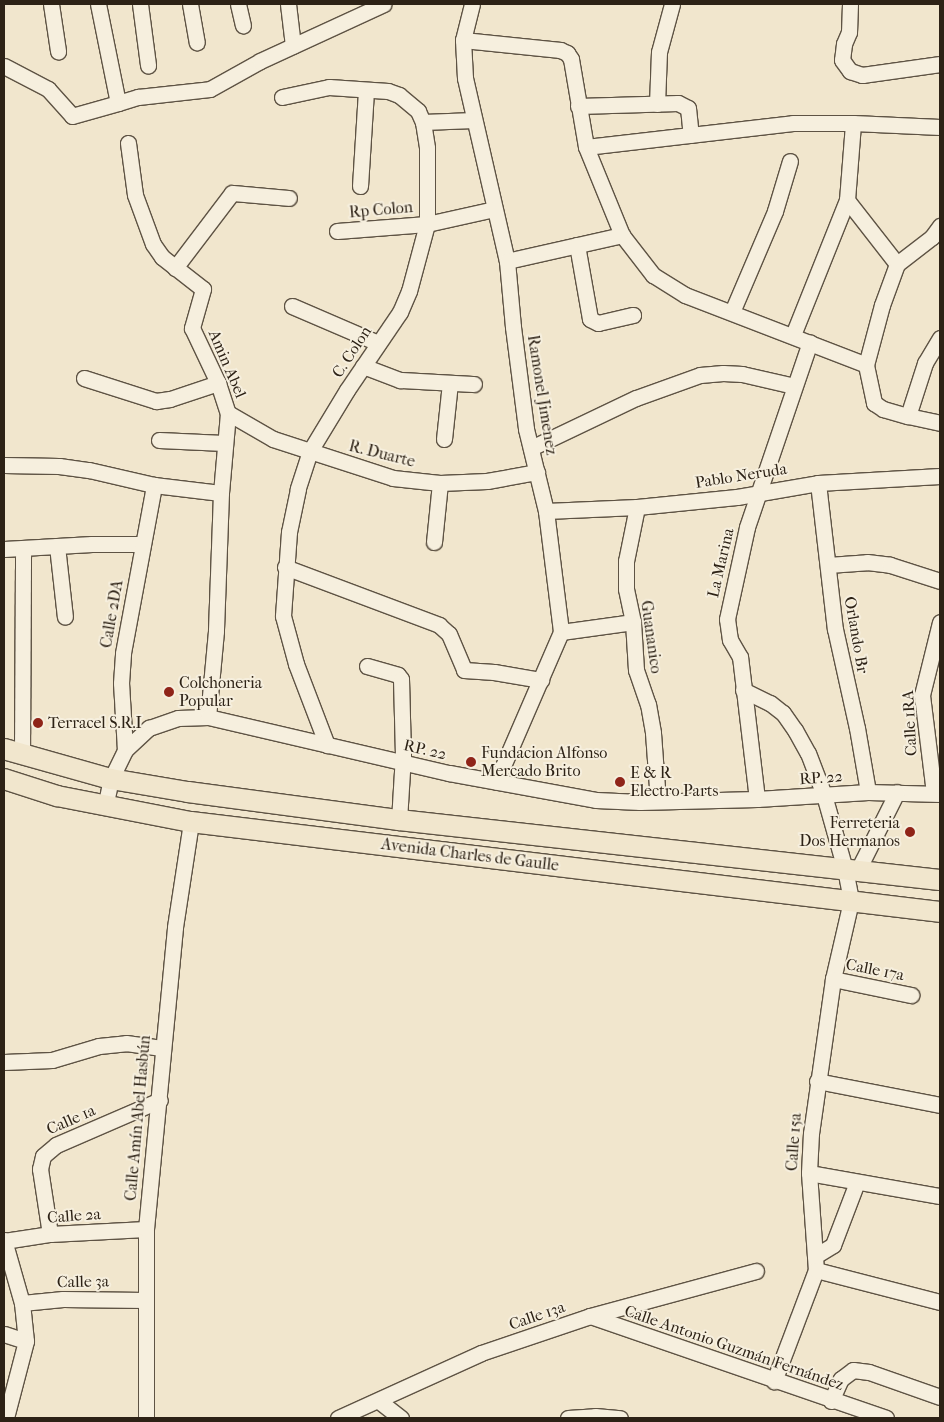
<!DOCTYPE html>
<meta charset="utf-8">
<style>
body{margin:0}
#map{position:relative;width:944px;height:1422px;overflow:hidden;background:#f1e6cd;font-family:"IM FELL French Canon",serif}
div>[style]{position:absolute}
[style*='--x']{left:calc(var(--x)*1px);top:calc(var(--y)*1px);width:calc(var(--w)*1px);rotate:calc(var(--a)*1deg)}
.roads{filter:drop-shadow(1px 0 #5e5344) drop-shadow(-1px 0 #5e5344) drop-shadow(0 1px #5e5344) drop-shadow(0 -1px #5e5344)}
.minor>*{height:15px;margin:-7.5px;padding:0 7.5px;transform-origin:7.5px;border-radius:7.5px;background:#f6efde}
.major>*{height:20px;margin:-10px;padding:0 10px;transform-origin:10px;border-radius:10px;background:#f1e6cd}
.dots>*{width:14px;height:14px;translate:-50% -50%;box-sizing:border-box;border:2px solid #f6efde;border-radius:50%}
span{translate:-50% -50%;white-space:nowrap;text-align:center;line-height:1.15;-webkit-text-stroke:4px #f6efde;paint-order:stroke}
.street-label{font-size:16px;color:#2d2216}
.poi-label{font-size:16px;color:#2d2216}
.left{translate:0 -50%;text-align:left}
.right{translate:-100% -50%;text-align:right}
.frame{position:absolute;inset:0;border:5px solid #2d2216;pointer-events:none}
</style>
<div id="map">
<div class="roads">
<div class="minor">
<i style="--x:51;--y:4;--w:48;--a:81.5"></i>
<i style="--x:140;--y:4;--w:62;--a:82.5"></i>
<i style="--x:190;--y:4;--w:39;--a:80"></i>
<i style="--x:238;--y:4;--w:22;--a:77"></i>
<i style="--x:288;--y:4;--w:42;--a:83.2"></i>
<i style="--x:472;--y:4;--w:37;--a:104"></i>
<i style="--x:463;--y:40;--w:38;--a:87"></i>
<i style="--x:465;--y:78;--w:188;--a:77.1"></i>
<i style="--x:507;--y:261;--w:66;--a:84.8"></i>
<i style="--x:513;--y:327;--w:103;--a:82.7"></i>
<i style="--x:526;--y:429;--w:84;--a:76.3"></i>
<i style="--x:546;--y:511;--w:122;--a:82.9"></i>
<i style="--x:561;--y:632;--w:163;--a:113.4"></i>
<i style="--x:850;--y:4;--w:28;--a:92"></i>
<i style="--x:849;--y:32;--w:13;--a:113"></i>
<i style="--x:844;--y:44;--w:16;--a:97"></i>
<i style="--x:842;--y:60;--w:14;--a:54"></i>
<i style="--x:850;--y:71;--w:13;--a:18"></i>
<i style="--x:862;--y:75;--w:79;--a:-8"></i>
<i style="--x:463;--y:40;--w:98;--a:5.9"></i>
<i style="--x:560;--y:50;--w:8;--a:23"></i>
<i style="--x:567;--y:53;--w:7;--a:56"></i>
<i style="--x:571;--y:59;--w:89;--a:80.3"></i>
<i style="--x:586;--y:147;--w:95;--a:67.8"></i>
<i style="--x:622;--y:235;--w:51;--a:52.2"></i>
<i style="--x:653;--y:275;--w:38;--a:32"></i>
<i style="--x:685;--y:295;--w:194;--a:21.1"></i>
<i style="--x:4;--y:66;--w:50;--a:27.6"></i>
<i style="--x:48;--y:89;--w:36;--a:48"></i>
<i style="--x:72;--y:116;--w:48;--a:-15.8"></i>
<i style="--x:118;--y:103;--w:101;--a:-101.4"></i>
<i style="--x:282;--y:97;--w:48;--a:-12"></i>
<i style="--x:329;--y:87;--w:59;--a:3.9"></i>
<i style="--x:388;--y:91;--w:12;--a:20"></i>
<i style="--x:399;--y:95;--w:25;--a:40"></i>
<i style="--x:418;--y:111;--w:12;--a:66"></i>
<i style="--x:423;--y:122;--w:26;--a:81"></i>
<i style="--x:427;--y:148;--w:76;--a:90"></i>
<i style="--x:427;--y:224;--w:69;--a:105"></i>
<i style="--x:409;--y:291;--w:23;--a:113"></i>
<i style="--x:400;--y:312;--w:94;--a:124.2"></i>
<i style="--x:347;--y:390;--w:71;--a:121.2"></i>
<i style="--x:310;--y:451;--w:40;--a:108"></i>
<i style="--x:298;--y:489;--w:44;--a:101.8"></i>
<i style="--x:289;--y:532;--w:84;--a:94.1"></i>
<i style="--x:283;--y:616;--w:50;--a:74.8"></i>
<i style="--x:296;--y:664;--w:87;--a:69.1"></i>
<i style="--x:118;--y:103;--w:21;--a:-17"></i>
<i style="--x:138;--y:97;--w:72;--a:-6.3"></i>
<i style="--x:210;--y:89;--w:57;--a:-29.2"></i>
<i style="--x:260;--y:61;--w:136;--a:-24.7"></i>
<i style="--x:657;--y:104;--w:52;--a:-87.8"></i>
<i style="--x:659;--y:52;--w:50;--a:-74.8"></i>
<i style="--x:578;--y:106;--w:100;--a:-1.7"></i>
<i style="--x:678;--y:103;--w:11;--a:27"></i>
<i style="--x:688;--y:108;--w:27;--a:84"></i>
<i style="--x:423;--y:122;--w:51;--a:-2.2"></i>
<i style="--x:128;--y:143;--w:52;--a:82.3"></i>
<i style="--x:135;--y:195;--w:52;--a:69.8"></i>
<i style="--x:153;--y:244;--w:16;--a:55"></i>
<i style="--x:162;--y:257;--w:52;--a:38"></i>
<i style="--x:203;--y:289;--w:41;--a:105.8"></i>
<i style="--x:192;--y:328;--w:61;--a:64.7"></i>
<i style="--x:218;--y:383;--w:32;--a:72"></i>
<i style="--x:228;--y:413;--w:80;--a:95"></i>
<i style="--x:221;--y:493;--w:138;--a:92.1"></i>
<i style="--x:216;--y:631;--w:86;--a:95.3"></i>
<i style="--x:586;--y:147;--w:208;--a:-6.6"></i>
<i style="--x:793;--y:123;--w:60;--a:0"></i>
<i style="--x:853;--y:123;--w:87;--a:2.6"></i>
<i style="--x:360;--y:186;--w:96;--a:-86.4"></i>
<i style="--x:847;--y:200;--w:81;--a:52"></i>
<i style="--x:897;--y:264;--w:44;--a:110.1"></i>
<i style="--x:882;--y:305;--w:62;--a:104.9"></i>
<i style="--x:866;--y:365;--w:39;--a:78"></i>
<i style="--x:874;--y:403;--w:11;--a:34"></i>
<i style="--x:883;--y:409;--w:26;--a:16"></i>
<i style="--x:908;--y:416;--w:33;--a:12"></i>
<i style="--x:337;--y:231;--w:90;--a:-4.4"></i>
<i style="--x:427;--y:224;--w:69;--a:-12.6"></i>
<i style="--x:577;--y:245;--w:75;--a:80"></i>
<i style="--x:590;--y:319;--w:9;--a:27"></i>
<i style="--x:598;--y:323;--w:36;--a:-13"></i>
<i style="--x:507;--y:261;--w:118;--a:-12.7"></i>
<i style="--x:897;--y:264;--w:44;--a:-37.6"></i>
<i style="--x:932;--y:237;--w:14;--a:-54"></i>
<i style="--x:175;--y:268;--w:94;--a:-52.8"></i>
<i style="--x:232;--y:193;--w:57;--a:5"></i>
<i style="--x:292;--y:306;--w:94;--a:23.3"></i>
<i style="--x:732;--y:312;--w:110;--a:-66.9"></i>
<i style="--x:775;--y:211;--w:52;--a:-73.3"></i>
<i style="--x:793;--y:335;--w:145;--a:-68.2"></i>
<i style="--x:847;--y:200;--w:77;--a:-85.5"></i>
<i style="--x:363;--y:366;--w:40;--a:21"></i>
<i style="--x:400;--y:380;--w:74;--a:3.1"></i>
<i style="--x:84;--y:378;--w:76;--a:17.7"></i>
<i style="--x:156;--y:401;--w:14;--a:-8"></i>
<i style="--x:170;--y:399;--w:51;--a:-18.4"></i>
<i style="--x:228;--y:413;--w:52;--a:30"></i>
<i style="--x:273;--y:439;--w:126;--a:18"></i>
<i style="--x:393;--y:478;--w:47;--a:6.1"></i>
<i style="--x:440;--y:483;--w:47;--a:-2.4"></i>
<i style="--x:487;--y:481;--w:51;--a:-10.2"></i>
<i style="--x:908;--y:416;--w:56;--a:-72.2"></i>
<i style="--x:925;--y:363;--w:29;--a:-59"></i>
<i style="--x:444;--y:439;--w:56;--a:-83.9"></i>
<i style="--x:159;--y:440;--w:65;--a:2.6"></i>
<i style="--x:531;--y:448;--w:116;--a:-25.5"></i>
<i style="--x:636;--y:398;--w:68;--a:-19.8"></i>
<i style="--x:700;--y:375;--w:23;--a:-5"></i>
<i style="--x:723;--y:373;--w:19;--a:3"></i>
<i style="--x:742;--y:374;--w:53;--a:13"></i>
<i style="--x:4;--y:465;--w:55;--a:1"></i>
<i style="--x:59;--y:466;--w:30;--a:8"></i>
<i style="--x:89;--y:470;--w:67;--a:13"></i>
<i style="--x:154;--y:485;--w:67;--a:6.8"></i>
<i style="--x:818;--y:483;--w:147;--a:83.4"></i>
<i style="--x:835;--y:629;--w:101;--a:77.5"></i>
<i style="--x:857;--y:728;--w:65;--a:80.2"></i>
<i style="--x:637;--y:507;--w:55;--a:101.5"></i>
<i style="--x:626;--y:561;--w:28;--a:90"></i>
<i style="--x:626;--y:589;--w:34;--a:78"></i>
<i style="--x:633;--y:622;--w:48;--a:86.4"></i>
<i style="--x:636;--y:670;--w:36;--a:71"></i>
<i style="--x:648;--y:704;--w:29;--a:80"></i>
<i style="--x:653;--y:733;--w:68;--a:85.8"></i>
<i style="--x:546;--y:511;--w:91;--a:-2.5"></i>
<i style="--x:637;--y:507;--w:100;--a:-5.7"></i>
<i style="--x:737;--y:497;--w:82;--a:-9.8"></i>
<i style="--x:818;--y:483;--w:122;--a:-3.3"></i>
<i style="--x:434;--y:542;--w:59;--a:-84.2"></i>
<i style="--x:57;--y:546;--w:71;--a:83.6"></i>
<i style="--x:4;--y:549;--w:88;--a:-3.3"></i>
<i style="--x:92;--y:544;--w:51;--a:0"></i>
<i style="--x:828;--y:565;--w:39;--a:-4"></i>
<i style="--x:867;--y:562;--w:23;--a:7"></i>
<i style="--x:890;--y:565;--w:52;--a:17.7"></i>
<i style="--x:285;--y:567;--w:165;--a:20.6"></i>
<i style="--x:439;--y:625;--w:13;--a:42"></i>
<i style="--x:449;--y:634;--w:39;--a:67"></i>
<i style="--x:464;--y:670;--w:30;--a:4"></i>
<i style="--x:494;--y:672;--w:48;--a:9.7"></i>
<i style="--x:561;--y:632;--w:73;--a:-7.9"></i>
<i style="--x:367;--y:666;--w:32;--a:16"></i>
<i style="--x:398;--y:675;--w:5;--a:53"></i>
<i style="--x:401;--y:679;--w:76;--a:88.5"></i>
<i style="--x:403;--y:755;--w:65;--a:93.5"></i>
<i style="--x:743;--y:690;--w:30;--a:26"></i>
<i style="--x:770;--y:703;--w:16;--a:38"></i>
<i style="--x:783;--y:713;--w:21;--a:55"></i>
<i style="--x:795;--y:730;--w:26;--a:61"></i>
<i style="--x:808;--y:753;--w:45;--a:69.1"></i>
<i style="--x:824;--y:795;--w:77;--a:74.2"></i>
<i style="--x:845;--y:869;--w:33;--a:79"></i>
<i style="--x:851;--y:901;--w:80;--a:103"></i>
<i style="--x:833;--y:979;--w:156;--a:98.1"></i>
<i style="--x:811;--y:1133;--w:40;--a:92.9"></i>
<i style="--x:809;--y:1173;--w:97;--a:85.9"></i>
<i style="--x:816;--y:1270;--w:119;--a:110.7"></i>
<i style="--x:125;--y:750;--w:67;--a:-93.4"></i>
<i style="--x:121;--y:683;--w:30;--a:-86"></i>
<i style="--x:123;--y:653;--w:171;--a:-79.5"></i>
<i style="--x:22;--y:754;--w:206;--a:-89.7"></i>
<i style="--x:934;--y:793;--w:99;--a:-97"></i>
<i style="--x:922;--y:695;--w:75;--a:-76.1"></i>
<i style="--x:757;--y:799;--w:143;--a:-96.8"></i>
<i style="--x:740;--y:657;--w:20;--a:-120"></i>
<i style="--x:730;--y:640;--w:21;--a:-98"></i>
<i style="--x:727;--y:619;--w:94;--a:-77.7"></i>
<i style="--x:747;--y:527;--w:195;--a:-71.2"></i>
<i style="--x:105;--y:807;--w:29;--a:-78"></i>
<i style="--x:111;--y:779;--w:32;--a:-64"></i>
<i style="--x:125;--y:750;--w:33;--a:-43"></i>
<i style="--x:149;--y:728;--w:31;--a:-19"></i>
<i style="--x:178;--y:718;--w:30;--a:-2"></i>
<i style="--x:208;--y:717;--w:247;--a:13.1"></i>
<i style="--x:449;--y:773;--w:149;--a:10.4"></i>
<i style="--x:596;--y:800;--w:44;--a:2.6"></i>
<i style="--x:640;--y:802;--w:117;--a:-1.5"></i>
<i style="--x:757;--y:799;--w:111;--a:-3.6"></i>
<i style="--x:868;--y:792;--w:72;--a:1.6"></i>
<i style="--x:858;--y:870;--w:87;--a:-63.4"></i>
<i style="--x:833;--y:979;--w:80;--a:11.6"></i>
<i style="--x:4;--y:1062;--w:48;--a:-2.4"></i>
<i style="--x:52;--y:1060;--w:49;--a:-16.6"></i>
<i style="--x:99;--y:1046;--w:27;--a:-6"></i>
<i style="--x:126;--y:1043;--w:36;--a:8"></i>
<i style="--x:817;--y:1081;--w:125;--a:11"></i>
<i style="--x:809;--y:1173;--w:133;--a:10"></i>
<i style="--x:50;--y:1234;--w:66;--a:-98.7"></i>
<i style="--x:40;--y:1169;--w:13;--a:-77"></i>
<i style="--x:43;--y:1156;--w:17;--a:-40"></i>
<i style="--x:56;--y:1145;--w:113;--a:-23.4"></i>
<i style="--x:4;--y:1240;--w:66;--a:74.1"></i>
<i style="--x:22;--y:1303;--w:38;--a:84"></i>
<i style="--x:26;--y:1341;--w:80;--a:104.6"></i>
<i style="--x:4;--y:1241;--w:47;--a:-8.7"></i>
<i style="--x:50;--y:1234;--w:96;--a:-3"></i>
<i style="--x:815;--y:1256;--w:21;--a:-31"></i>
<i style="--x:833;--y:1245;--w:67;--a:-69.1"></i>
<i style="--x:816;--y:1270;--w:128;--a:14.5"></i>
<i style="--x:22;--y:1303;--w:41;--a:-5.6"></i>
<i style="--x:63;--y:1299;--w:82;--a:0.7"></i>
<i style="--x:590;--y:1316;--w:313;--a:19"></i>
<i style="--x:4;--y:1334;--w:23;--a:18"></i>
<i style="--x:379;--y:1401;--w:28;--a:38"></i>
<i style="--x:831;--y:1401;--w:24;--a:-66"></i>
<i style="--x:841;--y:1379;--w:15;--a:-37"></i>
<i style="--x:853;--y:1370;--w:16;--a:7"></i>
<i style="--x:869;--y:1372;--w:75;--a:19.4"></i>
<i style="--x:146;--y:1418;--w:189;--a:-90"></i>
<i style="--x:146;--y:1229;--w:303;--a:-84.5"></i>
<i style="--x:175;--y:927;--w:106;--a:-81.3"></i>
<i style="--x:338;--y:1418;--w:157;--a:-24.4"></i>
<i style="--x:481;--y:1353;--w:115;--a:-18.7"></i>
<i style="--x:590;--y:1316;--w:172;--a:-15.2"></i>
<i style="--x:568;--y:1418;--w:27;--a:-4"></i>
<i style="--x:595;--y:1416;--w:25;--a:5"></i>
</div>
<div class="major">
<i style="--x:4;--y:749;--w:111;--a:15.7"></i>
<i style="--x:111;--y:779;--w:78;--a:9.6"></i>
<i style="--x:188;--y:792;--w:213;--a:7.6"></i>
<i style="--x:399;--y:820;--w:544;--a:6.33"></i>
<i style="--x:4;--y:779;--w:56;--a:17.8"></i>
<i style="--x:57;--y:796;--w:136;--a:11"></i>
<i style="--x:191;--y:822;--w:754;--a:6.85"></i>
</div>
</div>
<div class="dots">
<i style="left:169px;top:692px;background:#8f2418"></i>
<i style="left:38px;top:723px;background:#8f2418"></i>
<i style="left:471px;top:762px;background:#8f2418"></i>
<i style="left:620px;top:782px;background:#8f2418"></i>
<i style="left:910px;top:832px;background:#8f2418"></i>
</div>
<div class="street-label">
<span style="left:381px;top:210px;rotate:-5deg">Rp Colon</span>
<span style="left:352px;top:352px;rotate:-57deg">C. Colon</span>
<span style="left:227px;top:364px;rotate:67deg">Amin Abel</span>
<span style="left:542px;top:395px;rotate:81deg">Ramonel Jimenez</span>
<span style="left:382px;top:454px;rotate:14deg">R. Duarte</span>
<span style="left:741px;top:476px;rotate:-9deg">Pablo Neruda</span>
<span style="left:721px;top:563px;rotate:-77deg">La Marina</span>
<span style="left:112px;top:614px;rotate:-80deg">Calle 2DA</span>
<span style="left:856px;top:635px;rotate:80deg">Orlando Br</span>
<span style="left:651px;top:637px;rotate:82deg">Guananico</span>
<span style="left:910px;top:723px;rotate:-93deg">Calle 1RA</span>
<span style="left:425px;top:750px;rotate:13deg">RP. 22</span>
<span style="left:821px;top:778px;rotate:-4deg">RP. 22</span>
<span style="left:470px;top:855px;rotate:7deg">Avenida Charles de Gaulle</span>
<span style="left:875px;top:970px;rotate:11deg">Calle 17a</span>
<span style="left:138px;top:1118px;rotate:-85deg">Calle Amín Abel Hasbún</span>
<span style="left:71px;top:1120px;rotate:-24deg">Calle 1a</span>
<span style="left:794px;top:1142px;rotate:-86deg">Calle 15a</span>
<span style="left:74px;top:1216px;rotate:-4deg">Calle 2a</span>
<span style="left:83px;top:1282px;rotate:-1deg">Calle 3a</span>
<span style="left:537px;top:1316px;rotate:-19deg">Calle 13a</span>
<span style="left:734px;top:1348px;rotate:19deg">Calle Antonio Guzmán Fernández</span>
</div>
<div class="poi-label">
<span class="left" style="left:179px;top:692px">Colchoneria<br>Popular</span>
<span class="left" style="left:48px;top:723px">Terracel S.R.I</span>
<span class="left" style="left:481px;top:762px">Fundacion Alfonso<br>Mercado Brito</span>
<span class="left" style="left:630px;top:782px">E &amp; R<br>Electro Parts</span>
<span class="right" style="left:900px;top:832px">Ferreteria<br>Dos Hermanos</span>
</div>
<div class="frame"></div>
</div>
